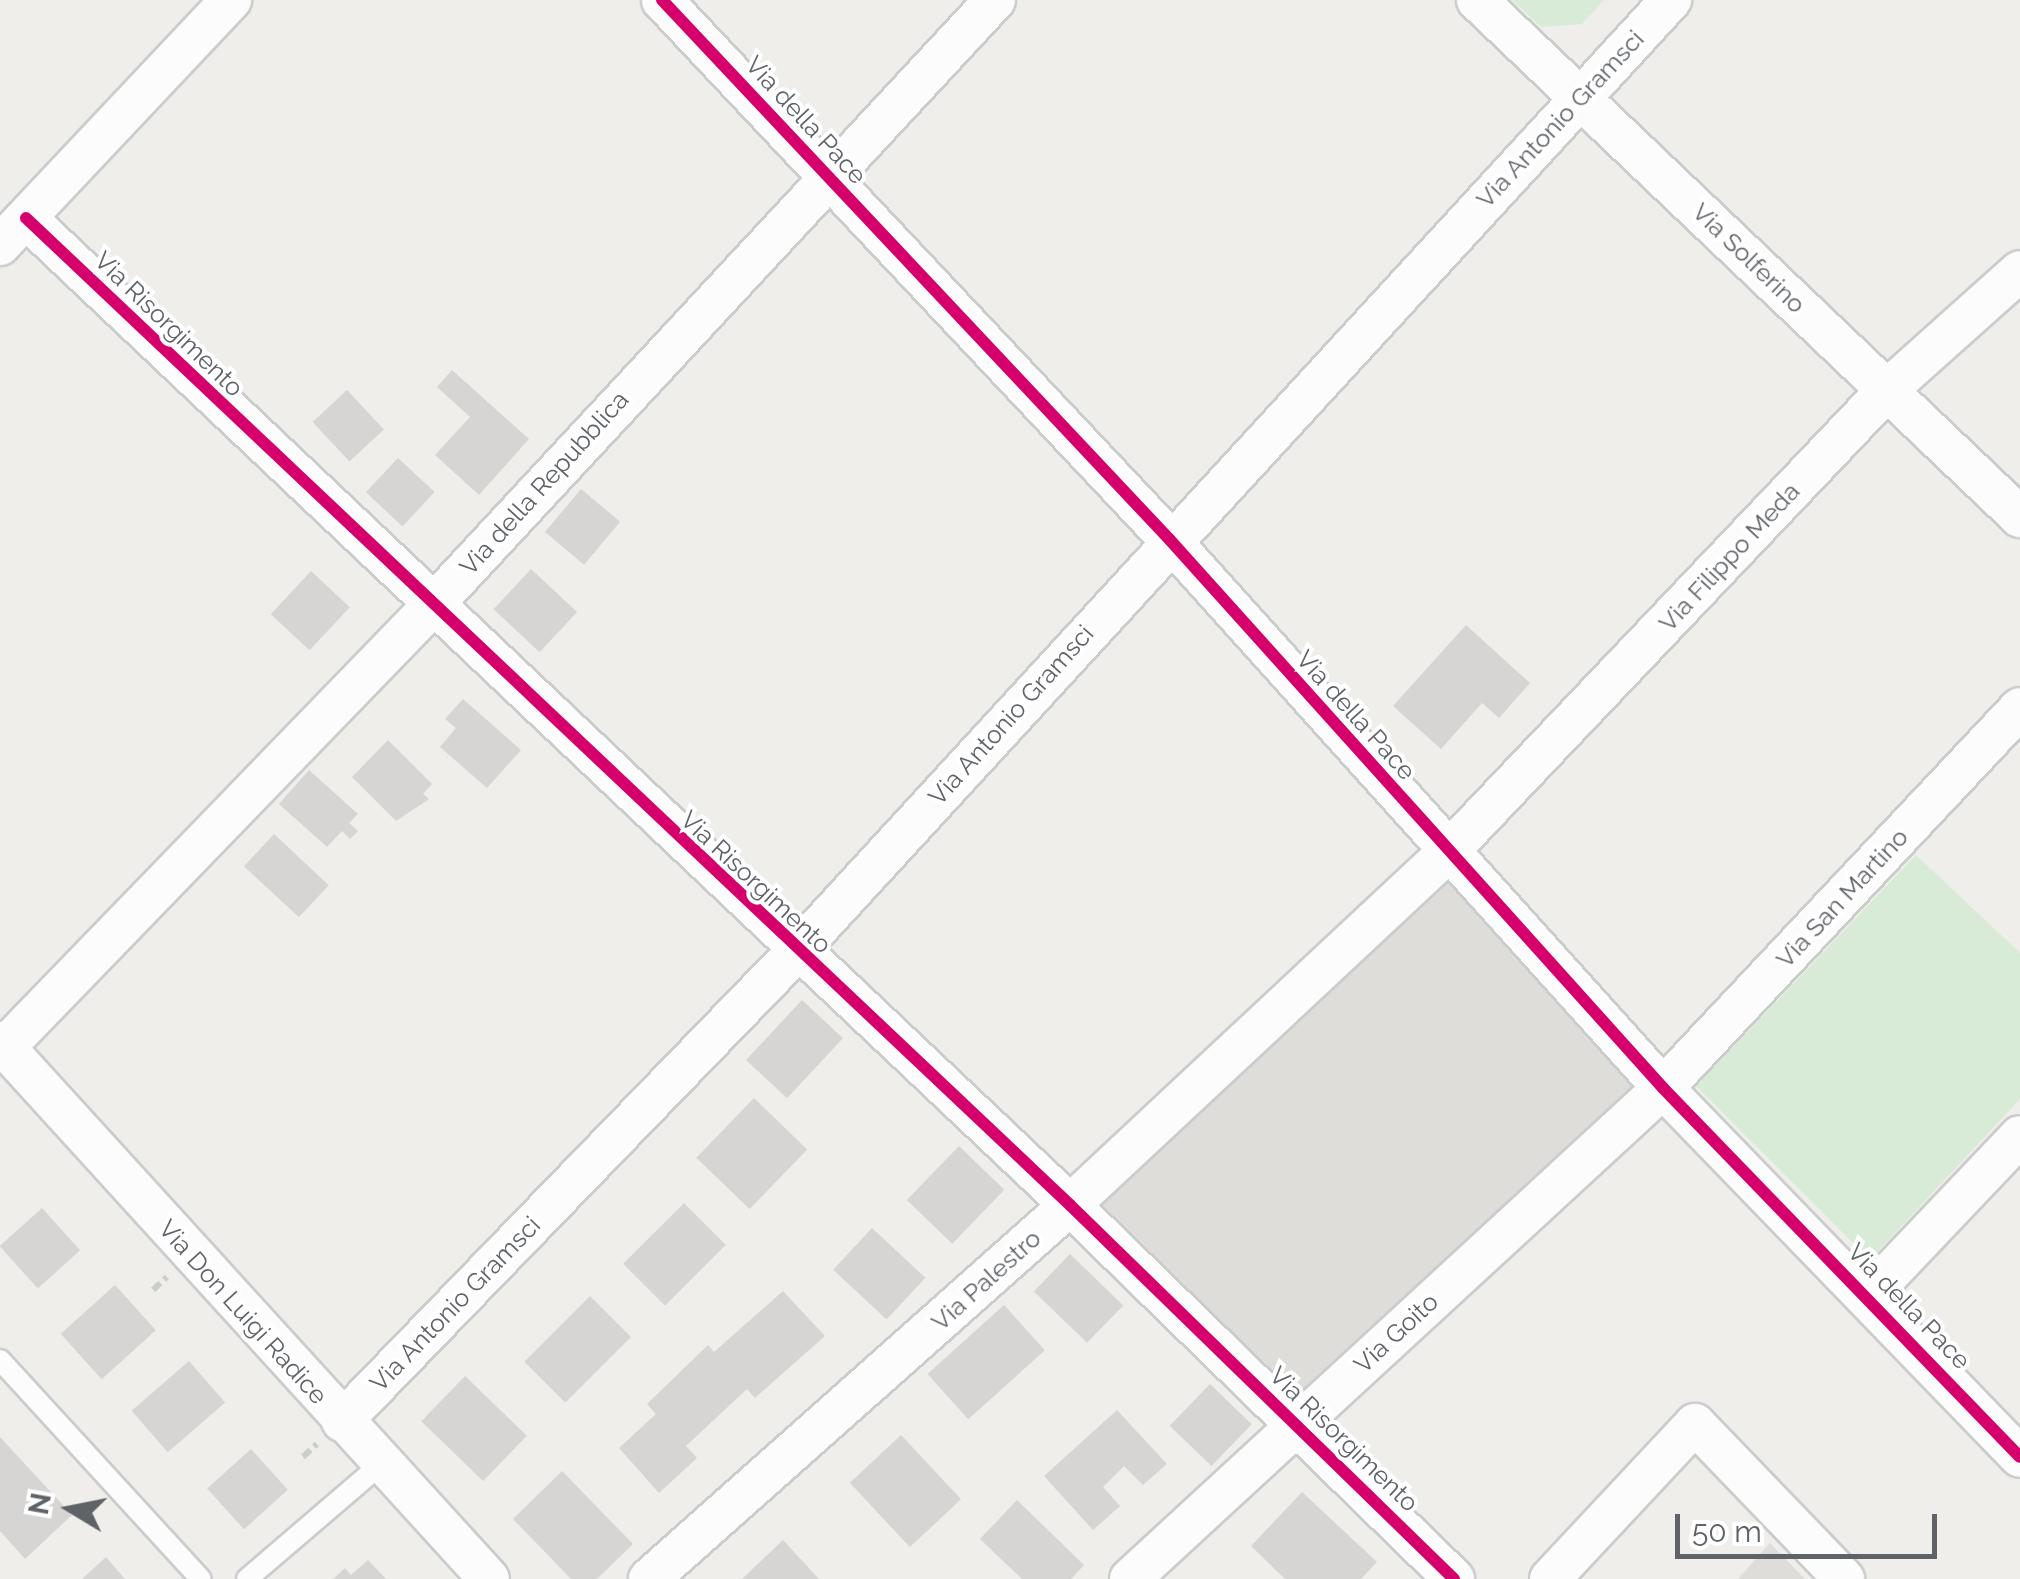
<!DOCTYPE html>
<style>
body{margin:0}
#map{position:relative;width:2020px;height:1579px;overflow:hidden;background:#efeeea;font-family:Raleway,sans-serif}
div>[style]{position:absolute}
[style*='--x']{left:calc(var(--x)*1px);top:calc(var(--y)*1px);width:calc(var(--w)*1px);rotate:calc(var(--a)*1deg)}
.industrial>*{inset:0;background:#dfddda;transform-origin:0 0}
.green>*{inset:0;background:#d8ebd6}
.building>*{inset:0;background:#d6d5d3;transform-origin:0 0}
.path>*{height:6px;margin-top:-3px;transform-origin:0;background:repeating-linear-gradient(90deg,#cacfcc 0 10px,transparent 0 15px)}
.roads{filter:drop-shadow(2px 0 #cbcccc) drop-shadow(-2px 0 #cbcccc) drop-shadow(0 2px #cbcccc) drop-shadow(0 -2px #cbcccc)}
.lane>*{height:20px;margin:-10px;padding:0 10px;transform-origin:10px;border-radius:10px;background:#fdfcfc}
.street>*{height:40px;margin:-20px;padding:0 20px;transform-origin:20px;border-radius:20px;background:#fdfcfc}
.cycleway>*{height:12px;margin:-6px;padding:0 6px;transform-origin:6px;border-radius:6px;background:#d6006c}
span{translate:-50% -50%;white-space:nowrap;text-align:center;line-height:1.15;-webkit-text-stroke:8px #fff;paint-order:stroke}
.street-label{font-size:25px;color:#5f6368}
.north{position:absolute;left:20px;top:1459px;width:100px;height:100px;-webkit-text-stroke:8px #fff;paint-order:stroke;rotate:280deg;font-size:28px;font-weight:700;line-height:40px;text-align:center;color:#5f6368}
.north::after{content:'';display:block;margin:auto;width:35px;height:45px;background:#5f6368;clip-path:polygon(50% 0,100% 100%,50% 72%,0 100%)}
.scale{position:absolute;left:1675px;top:1514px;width:262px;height:45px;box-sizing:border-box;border:5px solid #5f6368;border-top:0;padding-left:12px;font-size:30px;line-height:35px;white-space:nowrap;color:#5f6368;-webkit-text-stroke:8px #fff;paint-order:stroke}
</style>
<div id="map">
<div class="industrial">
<i style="left:1448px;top:867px;width:296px;height:496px;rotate:48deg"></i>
<i style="clip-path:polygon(1770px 1543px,1805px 1579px,1738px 1579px)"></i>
</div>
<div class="green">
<i style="clip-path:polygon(1512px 0,1604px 0,1582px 24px,1541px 27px)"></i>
<i style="clip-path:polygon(1916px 855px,2020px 953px,2020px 1099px,1870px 1260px,1696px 1086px)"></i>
</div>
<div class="building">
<i style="clip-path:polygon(452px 370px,529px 439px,479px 495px,435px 455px,470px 417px,437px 387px)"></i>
<i style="left:347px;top:390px;width:54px;height:47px;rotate:47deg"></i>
<i style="left:398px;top:458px;width:50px;height:47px;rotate:43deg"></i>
<i style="left:581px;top:489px;width:51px;height:56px;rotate:40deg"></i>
<i style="left:531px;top:569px;width:63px;height:55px;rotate:43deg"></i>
<i style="left:311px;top:571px;width:53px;height:59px;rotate:43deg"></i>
<i style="clip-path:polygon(1466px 625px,1530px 683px,1499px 718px,1482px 703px,1441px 749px,1393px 706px)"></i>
<i style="clip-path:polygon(463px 699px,521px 750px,487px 788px,440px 747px,456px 728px,445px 719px)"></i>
<i style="clip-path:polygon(388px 740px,432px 784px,423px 794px,429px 799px,396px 821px,352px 777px)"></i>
<i style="clip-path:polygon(309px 770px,358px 814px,349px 823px,358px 831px,350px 839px,342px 831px,327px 847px,279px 804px)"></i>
<i style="left:274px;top:834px;width:75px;height:44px;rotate:43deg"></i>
<i style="left:802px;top:1000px;width:56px;height:82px;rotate:43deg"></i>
<i style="left:754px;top:1098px;width:74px;height:83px;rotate:44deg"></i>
<i style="left:959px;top:1146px;width:63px;height:75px;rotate:44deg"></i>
<i style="left:684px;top:1203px;width:59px;height:86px;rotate:45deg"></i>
<i style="left:42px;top:1208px;width:57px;height:57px;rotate:48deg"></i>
<i style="left:872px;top:1228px;width:73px;height:57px;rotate:43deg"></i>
<i style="left:1070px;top:1254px;width:74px;height:52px;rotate:44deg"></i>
<i style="left:115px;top:1285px;width:61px;height:73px;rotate:48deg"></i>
<i style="clip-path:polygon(783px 1291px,825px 1336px,755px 1398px,747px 1389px,686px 1446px,697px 1458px,659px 1493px,619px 1448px,656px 1414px,647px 1404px,708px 1345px,714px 1352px)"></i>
<i style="left:590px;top:1296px;width:58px;height:93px;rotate:45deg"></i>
<i style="left:1004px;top:1305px;width:61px;height:103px;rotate:48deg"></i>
<i style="left:189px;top:1361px;width:55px;height:76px;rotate:49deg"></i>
<i style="left:465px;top:1376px;width:86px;height:63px;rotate:44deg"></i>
<i style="left:1210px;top:1384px;width:58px;height:58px;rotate:44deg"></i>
<i style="clip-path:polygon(1117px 1410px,1167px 1464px,1143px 1485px,1124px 1466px,1103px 1487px,1120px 1506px,1093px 1530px,1044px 1476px)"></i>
<i style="left:901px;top:1435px;width:88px;height:70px;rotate:47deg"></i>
<i style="clip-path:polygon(0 1437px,72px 1515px,25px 1559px,0 1531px)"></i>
<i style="left:251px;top:1449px;width:55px;height:59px;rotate:48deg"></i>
<i style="clip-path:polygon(562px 1471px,633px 1544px,597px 1579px,571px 1579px,513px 1519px)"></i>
<i style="clip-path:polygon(1302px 1492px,1377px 1562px,1361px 1579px,1285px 1579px,1251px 1546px)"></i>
<i style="clip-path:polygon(1017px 1500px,1084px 1565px,1071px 1579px,1022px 1579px,980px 1539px)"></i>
<i style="clip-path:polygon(783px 1540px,819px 1579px,742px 1579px)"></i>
<i style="clip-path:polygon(106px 1557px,125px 1579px,82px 1579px)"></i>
<i style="clip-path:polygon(368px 1560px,386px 1579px,333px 1579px,345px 1568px,351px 1575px)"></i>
</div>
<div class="path">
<i style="--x:153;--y:1290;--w:19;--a:-43"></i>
<i style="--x:303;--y:1457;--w:19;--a:-43"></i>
</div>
<div class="roads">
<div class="lane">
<i style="--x:0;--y:1360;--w:297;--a:47.5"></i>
<i style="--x:247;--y:1579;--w:177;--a:-40.6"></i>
</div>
<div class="street">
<i style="--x:662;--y:0;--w:741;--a:46.75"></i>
<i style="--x:1170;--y:540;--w:737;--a:48.02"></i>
<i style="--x:1663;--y:1088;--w:513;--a:45.95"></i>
<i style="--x:1477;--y:0;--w:750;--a:43.59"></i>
<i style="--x:26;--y:218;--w:1437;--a:43.39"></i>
<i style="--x:1070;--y:1205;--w:536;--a:44.24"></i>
<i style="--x:0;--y:245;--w:337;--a:-46.7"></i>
<i style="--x:0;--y:1042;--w:726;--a:47.68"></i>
<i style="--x:5;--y:1047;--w:614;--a:-45.92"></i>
<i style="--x:432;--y:606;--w:827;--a:-47.11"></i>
<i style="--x:1869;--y:1295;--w:219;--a:-46.5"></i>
<i style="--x:342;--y:1421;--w:654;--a:-45.93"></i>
<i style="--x:797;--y:951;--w:1292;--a:-47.42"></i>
<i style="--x:649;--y:1579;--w:563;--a:-41.62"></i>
<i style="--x:1070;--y:1205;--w:517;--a:-43.04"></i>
<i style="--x:1448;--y:852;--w:637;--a:-46.46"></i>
<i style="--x:1887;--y:390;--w:178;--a:-41.8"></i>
<i style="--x:1130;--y:1579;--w:725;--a:-42.65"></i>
<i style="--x:1663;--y:1088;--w:521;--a:-46.79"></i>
<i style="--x:1550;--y:1579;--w:212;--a:-46.9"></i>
<i style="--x:1695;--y:1424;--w:215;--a:46.1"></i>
</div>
</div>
<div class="cycleway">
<i style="--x:662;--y:0;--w:741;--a:46.75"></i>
<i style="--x:1170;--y:540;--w:737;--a:48.02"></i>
<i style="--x:1663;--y:1088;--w:513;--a:45.95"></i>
<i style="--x:26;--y:218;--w:1437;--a:43.39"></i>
<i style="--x:1070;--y:1205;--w:536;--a:44.24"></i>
</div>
<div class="street-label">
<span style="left:1560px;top:119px;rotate:-47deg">Via Antonio Gramsci</span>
<span style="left:806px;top:120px;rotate:47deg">Via della Pace</span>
<span style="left:1749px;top:258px;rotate:44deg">Via Solferino</span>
<span style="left:169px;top:324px;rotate:44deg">Via Risorgimento</span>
<span style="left:544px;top:483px;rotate:-48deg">Via della Repubblica</span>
<span style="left:1729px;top:557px;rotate:-47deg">Via Filippo Meda</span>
<span style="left:1011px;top:715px;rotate:-48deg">Via Antonio Gramsci</span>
<span style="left:1356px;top:715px;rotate:48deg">Via della Pace</span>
<span style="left:756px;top:882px;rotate:43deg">Via Risorgimento</span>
<span style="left:1842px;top:898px;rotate:-47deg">Via San Martino</span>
<span style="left:986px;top:1280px;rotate:-42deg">Via Palestro</span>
<span style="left:455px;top:1304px;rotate:-46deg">Via Antonio Gramsci</span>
<span style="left:1909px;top:1306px;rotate:46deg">Via della Pace</span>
<span style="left:243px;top:1312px;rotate:48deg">Via Don Luigi Radice</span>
<span style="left:1396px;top:1333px;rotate:-43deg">Via Goito</span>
<span style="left:1344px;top:1439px;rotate:44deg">Via Risorgimento</span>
</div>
<div class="north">N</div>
<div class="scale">50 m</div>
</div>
